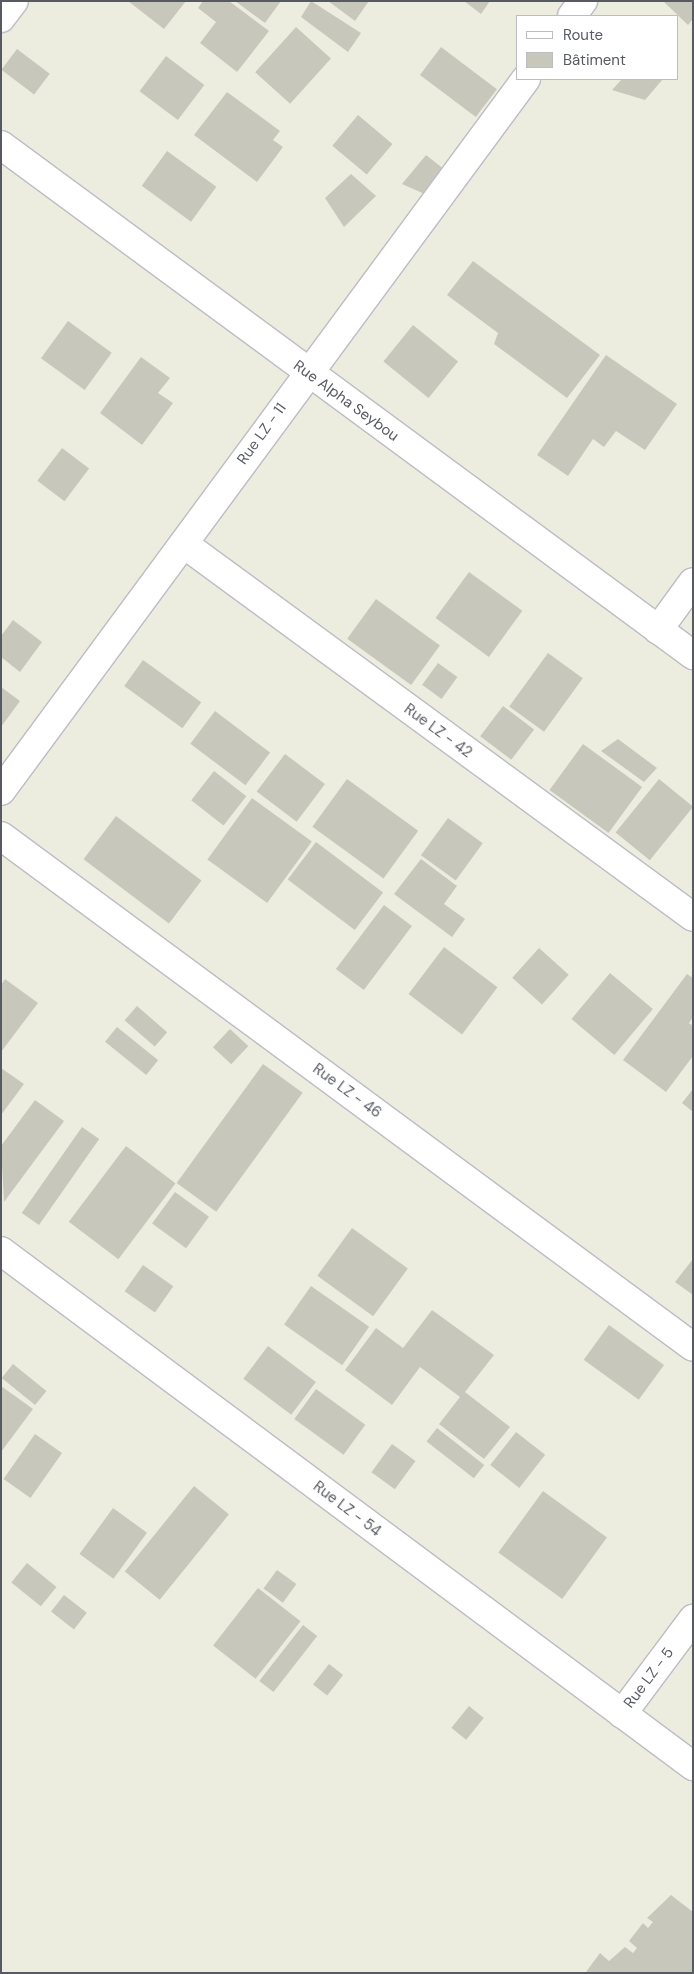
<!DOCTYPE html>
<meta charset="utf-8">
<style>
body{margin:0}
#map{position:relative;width:694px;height:1974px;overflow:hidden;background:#ededdf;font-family:"DM Sans",sans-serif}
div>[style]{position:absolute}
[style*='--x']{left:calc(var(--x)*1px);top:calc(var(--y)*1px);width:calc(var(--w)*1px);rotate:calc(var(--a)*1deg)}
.building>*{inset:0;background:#c8c7bc;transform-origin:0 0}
.roads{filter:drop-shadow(1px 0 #bcbdc4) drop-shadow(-1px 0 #bcbdc4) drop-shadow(0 1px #bcbdc4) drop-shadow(0 -1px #bcbdc4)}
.minor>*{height:28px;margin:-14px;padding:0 14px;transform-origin:14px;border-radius:14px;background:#fff}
span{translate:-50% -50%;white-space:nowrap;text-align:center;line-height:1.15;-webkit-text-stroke:5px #fff;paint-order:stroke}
.street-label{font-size:15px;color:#585a62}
.frame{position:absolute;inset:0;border:2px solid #585a62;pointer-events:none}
.legend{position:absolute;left:516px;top:15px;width:162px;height:65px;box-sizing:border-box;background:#fff;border:1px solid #bcbdc0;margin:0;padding:6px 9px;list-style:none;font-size:15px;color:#585a62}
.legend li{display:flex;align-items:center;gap:10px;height:25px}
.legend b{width:25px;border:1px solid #bcbdc0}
</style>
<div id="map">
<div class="building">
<i style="clip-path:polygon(128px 1px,186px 1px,164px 29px)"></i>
<i style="clip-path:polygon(203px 1px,229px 1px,269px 31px,237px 72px,200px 43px,216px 22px,198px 8px)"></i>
<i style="clip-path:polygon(235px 1px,281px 1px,265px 23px)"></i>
<i style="clip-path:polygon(311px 1px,361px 33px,348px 52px,301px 17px)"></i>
<i style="clip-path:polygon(328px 1px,369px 1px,355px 21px)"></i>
<i style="clip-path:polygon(464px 1px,490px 1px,481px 14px)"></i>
<i style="clip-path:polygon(663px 1px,693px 1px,693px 19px,688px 25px)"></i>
<i style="left:296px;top:27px;width:47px;height:61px;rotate:42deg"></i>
<i style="left:441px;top:47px;width:70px;height:35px;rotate:37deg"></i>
<i style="left:17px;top:49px;width:41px;height:26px;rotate:37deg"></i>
<i style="left:166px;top:56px;width:48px;height:44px;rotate:37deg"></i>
<i style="clip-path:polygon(622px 79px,663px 79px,645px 100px,612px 90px)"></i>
<i style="clip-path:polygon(227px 92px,280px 131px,273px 140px,283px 147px,257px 182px,194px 135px)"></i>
<i style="left:358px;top:115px;width:45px;height:40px;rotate:40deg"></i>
<i style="left:167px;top:151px;width:61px;height:43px;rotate:36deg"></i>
<i style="clip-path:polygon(426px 155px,454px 177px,436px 199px,402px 184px)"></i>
<i style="clip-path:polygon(351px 174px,376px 196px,344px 227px,325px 198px)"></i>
<i style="clip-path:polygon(473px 261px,600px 355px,567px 398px,494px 344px,498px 333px,447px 295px)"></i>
<i style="left:68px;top:321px;width:54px;height:46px;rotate:36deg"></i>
<i style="left:413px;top:325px;width:58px;height:47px;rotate:39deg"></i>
<i style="clip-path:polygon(606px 355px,677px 404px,645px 450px,616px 431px,604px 447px,593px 439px,568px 476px,537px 455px)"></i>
<i style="clip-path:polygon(141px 357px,170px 378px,158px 393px,173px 403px,142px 445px,100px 413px)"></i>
<i style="left:62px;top:448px;width:34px;height:41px;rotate:37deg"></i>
<i style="left:469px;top:572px;width:66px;height:57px;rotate:36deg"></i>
<i style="left:376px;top:599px;width:79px;height:49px;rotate:36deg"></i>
<i style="clip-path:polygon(13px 620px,42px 642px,20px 672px,1px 657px,1px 636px)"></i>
<i style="left:548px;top:653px;width:43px;height:66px;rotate:36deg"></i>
<i style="left:143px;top:660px;width:72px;height:32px;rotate:36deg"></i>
<i style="left:438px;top:663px;width:24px;height:27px;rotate:36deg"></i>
<i style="clip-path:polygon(1px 687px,20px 701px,1px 727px)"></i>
<i style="left:503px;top:706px;width:39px;height:38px;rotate:37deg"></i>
<i style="left:215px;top:711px;width:69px;height:41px;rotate:37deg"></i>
<i style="clip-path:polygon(618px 739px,657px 768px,644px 782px,601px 751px)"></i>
<i style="left:583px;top:744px;width:73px;height:57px;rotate:36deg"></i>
<i style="left:285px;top:754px;width:50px;height:47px;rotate:37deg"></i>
<i style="left:214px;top:771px;width:41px;height:37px;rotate:38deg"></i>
<i style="left:347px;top:779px;width:88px;height:59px;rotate:36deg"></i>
<i style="left:659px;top:779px;width:44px;height:69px;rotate:39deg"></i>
<i style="left:252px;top:798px;width:74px;height:76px;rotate:36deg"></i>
<i style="left:116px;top:816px;width:107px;height:54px;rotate:37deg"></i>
<i style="left:448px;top:818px;width:43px;height:46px;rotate:36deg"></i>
<i style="left:316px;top:842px;width:84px;height:47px;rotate:37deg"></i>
<i style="clip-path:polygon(421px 859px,457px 886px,444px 904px,465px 919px,452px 937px,394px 894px)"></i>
<i style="left:384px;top:905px;width:35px;height:80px;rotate:37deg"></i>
<i style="left:444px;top:947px;width:67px;height:59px;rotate:37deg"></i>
<i style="left:539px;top:948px;width:40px;height:40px;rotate:42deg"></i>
<i style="left:610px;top:973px;width:56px;height:60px;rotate:40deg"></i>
<i style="clip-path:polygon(687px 974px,693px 978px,693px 1017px,689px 1023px,693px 1026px,693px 1056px,666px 1092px,623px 1060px)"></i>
<i style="clip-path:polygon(5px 979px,38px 1003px,1px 1052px,1px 985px)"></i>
<i style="left:137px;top:1006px;width:40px;height:19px;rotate:41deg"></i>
<i style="left:117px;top:1027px;width:53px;height:19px;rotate:39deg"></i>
<i style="left:230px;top:1029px;width:25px;height:25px;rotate:43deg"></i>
<i style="left:263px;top:1064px;width:49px;height:147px;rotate:36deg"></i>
<i style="clip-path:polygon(1px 1068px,24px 1084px,1px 1115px)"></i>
<i style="clip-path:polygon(693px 1089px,693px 1112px,682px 1103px)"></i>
<i style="clip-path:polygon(35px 1100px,64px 1121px,4px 1202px,1px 1146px)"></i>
<i style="left:82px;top:1127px;width:21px;height:105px;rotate:35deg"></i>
<i style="left:126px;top:1146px;width:62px;height:95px;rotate:37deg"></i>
<i style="left:175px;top:1192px;width:42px;height:39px;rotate:36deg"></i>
<i style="left:352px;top:1228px;width:69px;height:59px;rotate:36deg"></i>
<i style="clip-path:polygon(693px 1259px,693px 1295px,675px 1282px)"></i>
<i style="left:143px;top:1265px;width:37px;height:32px;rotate:35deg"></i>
<i style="left:311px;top:1286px;width:71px;height:47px;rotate:35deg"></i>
<i style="clip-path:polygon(432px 1310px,494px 1355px,465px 1392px,510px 1427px,484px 1459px,439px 1424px,460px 1397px,420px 1367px,392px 1405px,345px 1370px,376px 1328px,403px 1348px)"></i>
<i style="left:609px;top:1325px;width:68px;height:43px;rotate:36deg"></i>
<i style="left:268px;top:1346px;width:60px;height:41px;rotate:37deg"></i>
<i style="left:13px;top:1364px;width:43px;height:18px;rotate:39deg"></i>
<i style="clip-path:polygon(1px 1386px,33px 1409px,1px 1452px)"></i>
<i style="left:316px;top:1389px;width:61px;height:37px;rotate:36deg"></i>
<i style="left:437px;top:1428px;width:60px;height:17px;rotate:38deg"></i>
<i style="left:516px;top:1432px;width:37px;height:42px;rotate:38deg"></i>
<i style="left:35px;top:1434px;width:33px;height:55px;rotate:35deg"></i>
<i style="left:392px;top:1444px;width:29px;height:35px;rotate:36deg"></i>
<i style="left:194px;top:1486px;width:45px;height:110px;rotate:39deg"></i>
<i style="left:543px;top:1491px;width:79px;height:76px;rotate:36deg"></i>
<i style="left:113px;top:1508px;width:42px;height:57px;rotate:36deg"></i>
<i style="left:27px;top:1563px;width:38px;height:25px;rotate:39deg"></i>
<i style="left:277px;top:1570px;width:24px;height:23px;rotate:36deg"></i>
<i style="left:258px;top:1588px;width:54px;height:73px;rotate:38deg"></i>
<i style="left:64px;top:1595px;width:29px;height:21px;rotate:38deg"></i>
<i style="left:303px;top:1625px;width:18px;height:71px;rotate:38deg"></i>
<i style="left:329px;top:1664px;width:18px;height:26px;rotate:38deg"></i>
<i style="left:469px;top:1706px;width:19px;height:28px;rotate:39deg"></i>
<i style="clip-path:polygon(671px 1895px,693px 1912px,693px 1973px,586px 1972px,600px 1953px,609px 1961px,625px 1947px,633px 1953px,637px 1948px,629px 1941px,643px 1923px,648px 1928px,653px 1922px,647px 1918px)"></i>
</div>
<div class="roads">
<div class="minor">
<i style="--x:572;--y:16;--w:19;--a:-54"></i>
<i style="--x:1;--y:18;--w:21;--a:-53"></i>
<i style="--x:1;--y:145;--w:860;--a:36.39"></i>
<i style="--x:184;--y:544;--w:631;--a:36.23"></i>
<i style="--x:658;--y:630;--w:59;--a:-53.9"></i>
<i style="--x:1;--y:791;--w:885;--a:-53.6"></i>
<i style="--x:1;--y:836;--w:860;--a:36.44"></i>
<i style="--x:1;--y:1251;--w:863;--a:36.66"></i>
<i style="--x:622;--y:1714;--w:119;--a:-53.2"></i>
</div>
</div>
<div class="street-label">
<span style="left:346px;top:401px;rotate:36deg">Rue Alpha Seybou</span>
<span style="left:262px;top:434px;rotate:-54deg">Rue LZ - 11</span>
<span style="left:438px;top:731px;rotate:36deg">Rue LZ - 42</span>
<span style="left:347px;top:1091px;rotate:36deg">Rue LZ - 46</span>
<span style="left:347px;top:1509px;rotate:37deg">Rue LZ - 54</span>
<span style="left:649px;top:1678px;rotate:-53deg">Rue LZ - 5</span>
</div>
<div class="frame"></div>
<ul class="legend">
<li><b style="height:6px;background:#fff"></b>Route</li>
<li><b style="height:14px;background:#c8c7bc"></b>Bâtiment</li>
</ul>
</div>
